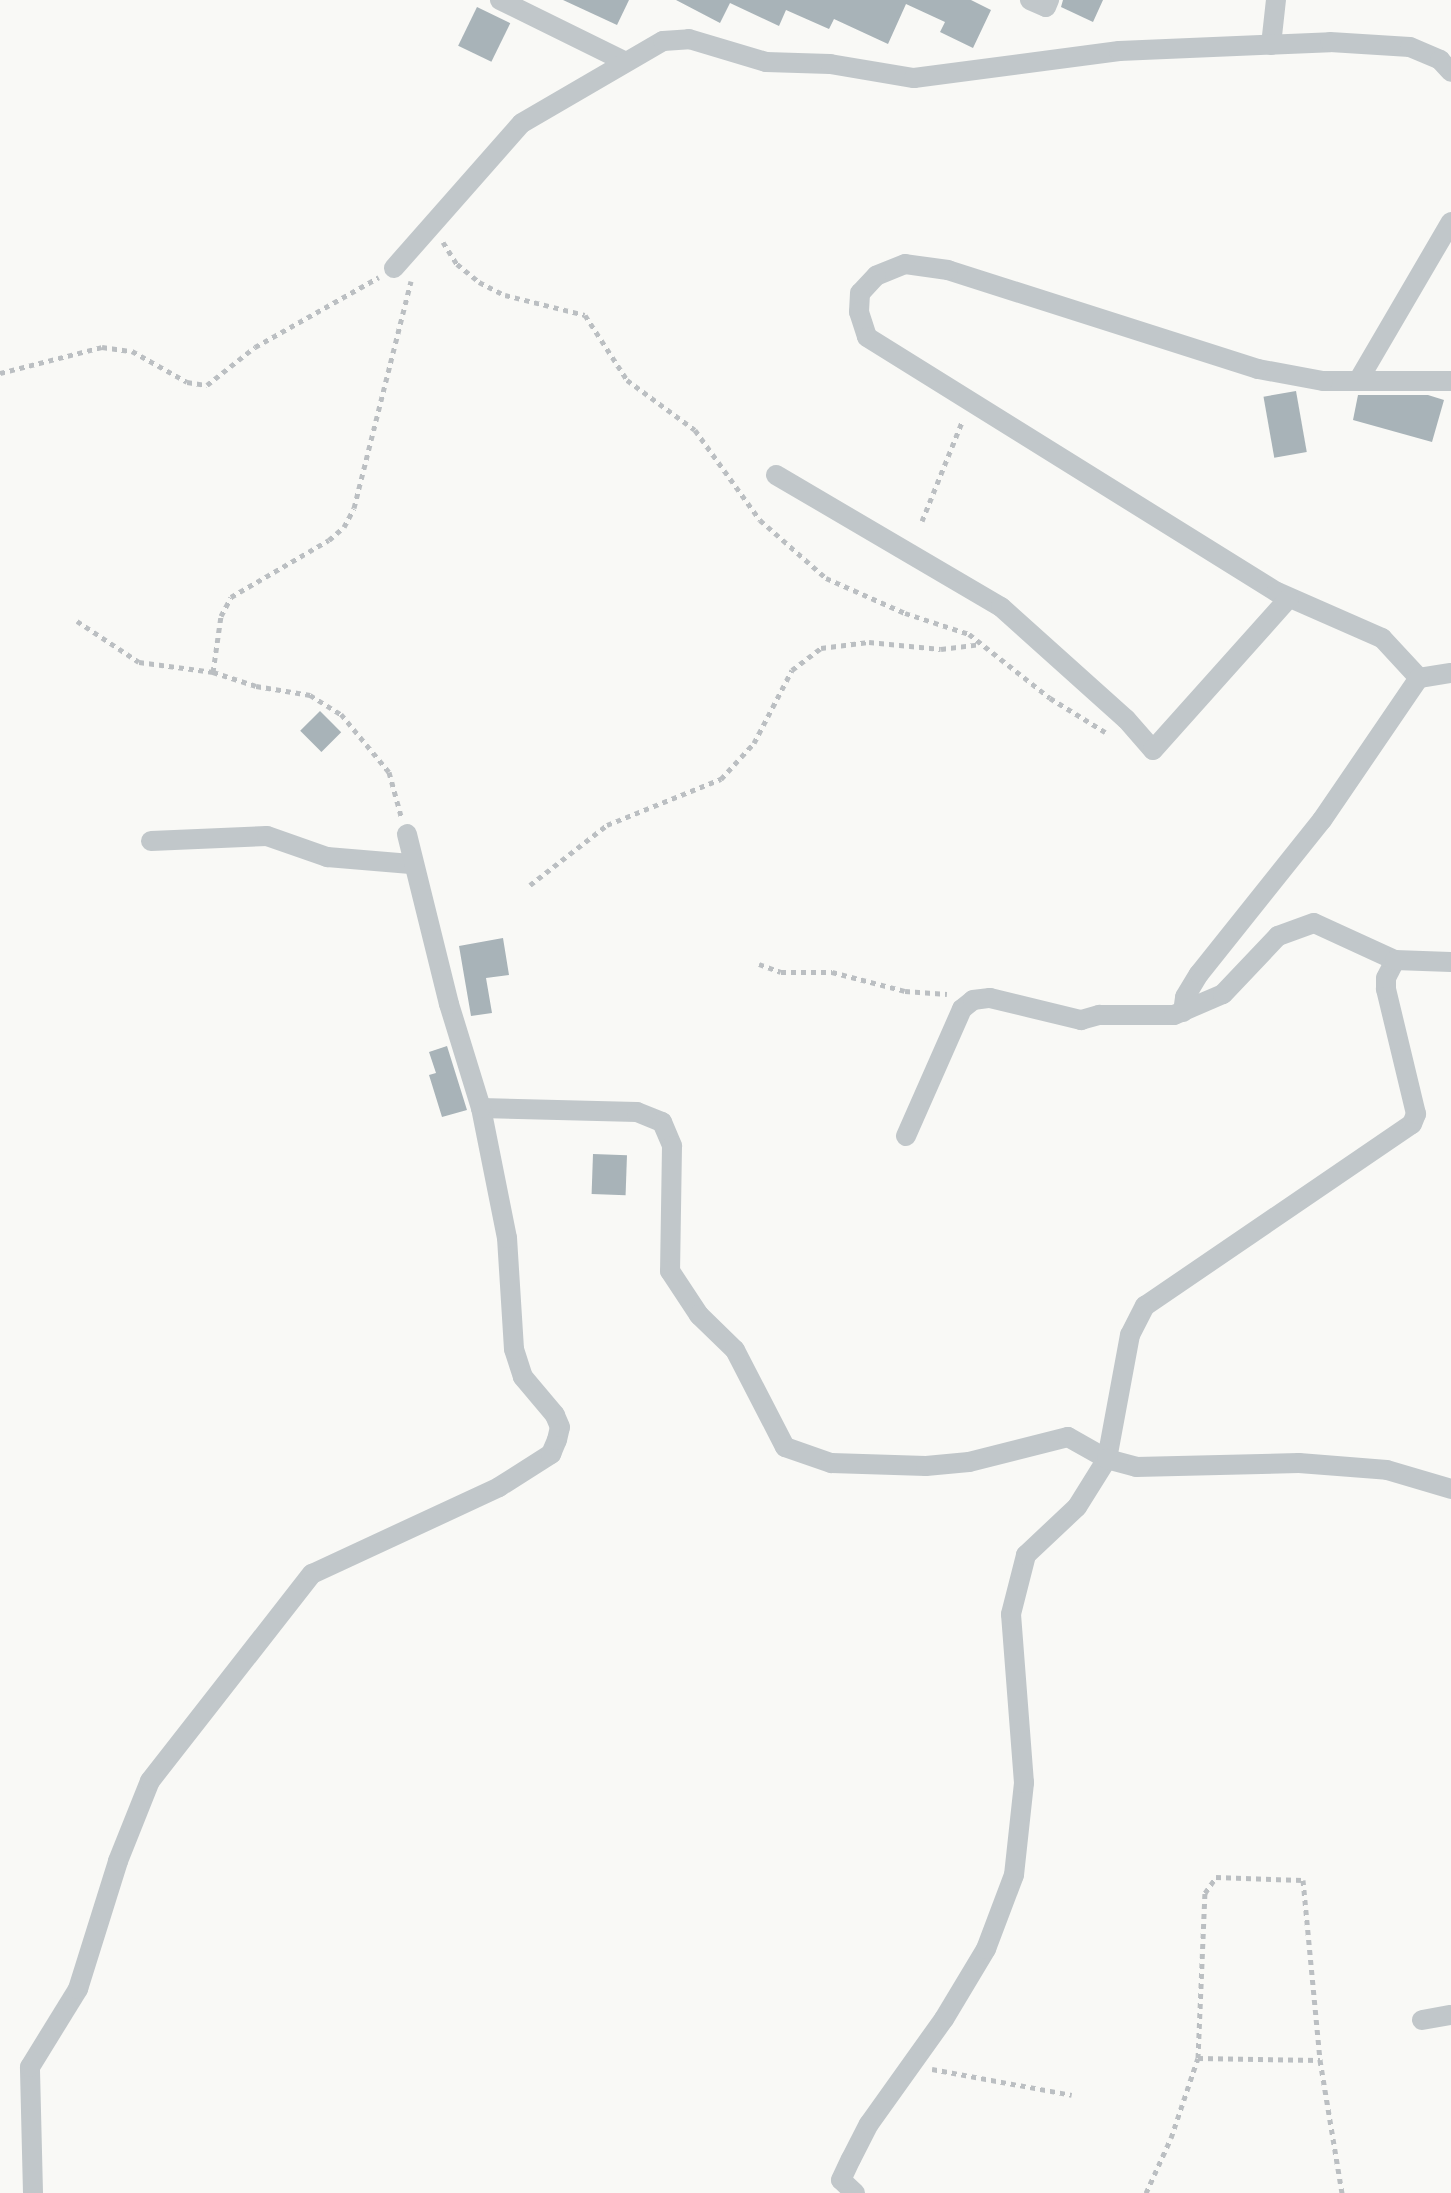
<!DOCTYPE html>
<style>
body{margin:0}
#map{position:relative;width:1451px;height:2193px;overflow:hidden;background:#f9f9f6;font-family:"Asap Condensed",sans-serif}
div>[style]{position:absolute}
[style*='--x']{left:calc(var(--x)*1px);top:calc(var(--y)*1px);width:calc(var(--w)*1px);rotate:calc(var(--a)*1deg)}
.building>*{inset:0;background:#a8b3b8;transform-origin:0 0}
.path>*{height:5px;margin-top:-2.5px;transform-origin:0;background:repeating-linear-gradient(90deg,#bbbfc2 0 5px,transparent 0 10px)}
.street>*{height:20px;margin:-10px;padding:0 10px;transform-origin:10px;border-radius:10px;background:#c1c7ca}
span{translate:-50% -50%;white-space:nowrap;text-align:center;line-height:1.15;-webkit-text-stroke:10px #fff;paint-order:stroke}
</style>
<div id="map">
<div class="building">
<i style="clip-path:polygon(563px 0,629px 0,617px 25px)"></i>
<i style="clip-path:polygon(676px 0,971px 0,991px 10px,973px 48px,940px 32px,945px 22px,906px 4px,888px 44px,834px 19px,829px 29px,786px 10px,779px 26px,730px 3px,720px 23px)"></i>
<i style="clip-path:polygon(1063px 0,1103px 0,1093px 22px,1061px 7px)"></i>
<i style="left:477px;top:7px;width:37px;height:43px;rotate:26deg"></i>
<i style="left:1296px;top:391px;width:62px;height:33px;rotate:80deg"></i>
<i style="clip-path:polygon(1358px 395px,1428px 395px,1444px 400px,1432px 442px,1353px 420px)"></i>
<i style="left:320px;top:711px;width:30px;height:28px;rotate:45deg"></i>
<i style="clip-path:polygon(503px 938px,509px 975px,486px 978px,492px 1013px,471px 1016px,459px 946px)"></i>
<i style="clip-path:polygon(447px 1046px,467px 1110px,442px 1117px,429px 1075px,436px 1073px,429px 1052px)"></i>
<i style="left:593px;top:1154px;width:34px;height:40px;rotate:2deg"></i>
</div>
<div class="path">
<i style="--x:443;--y:242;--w:26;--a:58"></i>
<i style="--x:457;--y:264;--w:28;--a:39"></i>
<i style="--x:479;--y:282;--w:29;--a:27"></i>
<i style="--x:505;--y:295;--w:82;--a:14"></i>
<i style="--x:585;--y:315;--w:77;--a:57.1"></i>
<i style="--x:627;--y:380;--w:84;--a:36.3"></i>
<i style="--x:695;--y:430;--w:111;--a:54.2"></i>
<i style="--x:760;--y:520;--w:88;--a:41.3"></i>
<i style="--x:826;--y:578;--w:86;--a:23.9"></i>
<i style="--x:905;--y:613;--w:67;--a:18.2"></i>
<i style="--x:969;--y:634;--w:103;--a:38.3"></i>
<i style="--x:1050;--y:698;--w:65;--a:31.7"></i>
<i style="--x:0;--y:373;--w:105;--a:-14.3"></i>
<i style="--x:102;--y:347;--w:30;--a:8"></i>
<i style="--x:132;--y:351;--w:63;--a:29.4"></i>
<i style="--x:187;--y:382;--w:20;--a:9"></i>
<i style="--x:207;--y:385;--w:61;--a:-38.4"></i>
<i style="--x:255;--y:347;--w:142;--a:-29.4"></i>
<i style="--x:922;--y:521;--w:107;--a:-68"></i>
<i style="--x:77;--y:621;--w:74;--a:33.5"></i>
<i style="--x:139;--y:662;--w:75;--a:7.7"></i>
<i style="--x:213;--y:672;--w:45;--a:18"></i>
<i style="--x:256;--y:686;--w:55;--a:9.5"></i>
<i style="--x:310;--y:695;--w:36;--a:32"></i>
<i style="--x:341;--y:714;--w:75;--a:50.4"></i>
<i style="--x:389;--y:772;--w:46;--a:74.7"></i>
<i style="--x:213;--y:672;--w:57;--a:-81.9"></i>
<i style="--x:221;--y:616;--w:21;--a:-62"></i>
<i style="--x:231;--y:597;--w:113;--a:-30.2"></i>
<i style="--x:329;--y:540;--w:20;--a:-41"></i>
<i style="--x:344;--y:527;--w:21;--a:-62"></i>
<i style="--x:354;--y:508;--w:234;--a:-75.9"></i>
<i style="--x:530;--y:885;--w:98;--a:-37.9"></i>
<i style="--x:607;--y:825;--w:123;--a:-22"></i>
<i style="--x:721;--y:779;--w:49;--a:-47.5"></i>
<i style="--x:754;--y:743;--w:82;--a:-62.5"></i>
<i style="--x:792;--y:670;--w:36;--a:-37"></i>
<i style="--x:821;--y:648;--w:48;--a:-7.1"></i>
<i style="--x:869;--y:642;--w:72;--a:5.6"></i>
<i style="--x:941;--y:649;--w:38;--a:-7"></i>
<i style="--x:759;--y:964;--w:23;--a:20"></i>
<i style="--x:781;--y:972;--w:51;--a:0"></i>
<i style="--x:832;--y:972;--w:75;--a:14.6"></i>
<i style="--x:905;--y:991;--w:42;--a:4.1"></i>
<i style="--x:1198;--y:2058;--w:122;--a:0.9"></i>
<i style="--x:932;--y:2069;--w:142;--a:10.5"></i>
<i style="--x:1146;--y:2193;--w:60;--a:-65.6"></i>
<i style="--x:1171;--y:2138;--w:84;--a:-71.4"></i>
<i style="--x:1198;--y:2058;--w:165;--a:-87.6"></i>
<i style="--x:1205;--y:1893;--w:19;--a:-55"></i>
<i style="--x:1216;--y:1877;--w:87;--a:2"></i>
<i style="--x:1303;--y:1880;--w:181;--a:84.6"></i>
<i style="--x:1320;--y:2060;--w:135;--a:80.6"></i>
</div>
<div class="street">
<i style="--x:500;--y:0;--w:138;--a:26.2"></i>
<i style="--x:1030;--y:0;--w:17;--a:24"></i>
<i style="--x:1046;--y:7;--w:8;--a:-67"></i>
<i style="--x:1271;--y:45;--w:45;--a:-83.7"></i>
<i style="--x:394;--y:268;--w:193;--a:-48.6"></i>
<i style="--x:522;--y:123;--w:163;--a:-30.2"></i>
<i style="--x:663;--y:41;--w:26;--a:-4"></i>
<i style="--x:689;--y:39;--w:80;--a:16.6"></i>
<i style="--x:766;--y:62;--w:64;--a:1.8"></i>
<i style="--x:830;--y:64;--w:85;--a:9.5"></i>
<i style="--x:914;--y:78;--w:207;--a:-7.5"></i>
<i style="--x:1119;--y:51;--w:211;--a:-2.4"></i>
<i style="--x:1330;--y:42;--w:80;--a:3.6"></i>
<i style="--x:1410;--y:47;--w:33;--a:23"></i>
<i style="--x:1440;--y:60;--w:16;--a:47"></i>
<i style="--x:1358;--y:381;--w:184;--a:-59.7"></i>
<i style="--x:1451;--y:381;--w:128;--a:180"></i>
<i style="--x:1323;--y:381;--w:66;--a:-169.5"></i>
<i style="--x:1258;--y:369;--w:325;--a:-162.3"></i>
<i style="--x:948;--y:270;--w:43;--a:-172.1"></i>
<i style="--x:905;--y:264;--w:31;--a:158"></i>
<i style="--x:876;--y:276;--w:23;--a:133"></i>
<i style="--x:860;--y:293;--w:19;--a:93"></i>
<i style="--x:859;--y:312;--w:26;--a:72"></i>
<i style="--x:867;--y:337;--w:483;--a:31.9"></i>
<i style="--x:1277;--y:592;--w:115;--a:23.7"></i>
<i style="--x:1382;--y:638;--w:54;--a:47.2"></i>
<i style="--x:1419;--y:678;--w:32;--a:-9"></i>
<i style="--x:776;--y:475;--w:261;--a:30.4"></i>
<i style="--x:1001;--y:607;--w:168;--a:41.9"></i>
<i style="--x:1126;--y:719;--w:41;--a:48.9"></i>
<i style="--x:1153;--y:750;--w:204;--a:-48.2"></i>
<i style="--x:151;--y:841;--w:116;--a:-2.5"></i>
<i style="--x:267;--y:836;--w:64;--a:19.3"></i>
<i style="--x:327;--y:857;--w:84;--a:4.8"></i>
<i style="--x:1183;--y:1012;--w:15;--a:-82"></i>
<i style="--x:1185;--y:997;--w:27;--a:-59"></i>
<i style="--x:1199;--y:974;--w:197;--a:-51.4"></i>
<i style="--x:1322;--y:820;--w:172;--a:-55.7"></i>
<i style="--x:481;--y:1108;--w:156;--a:1.5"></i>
<i style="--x:637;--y:1112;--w:27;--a:22"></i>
<i style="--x:662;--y:1122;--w:26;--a:67"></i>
<i style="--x:672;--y:1146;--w:125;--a:90.9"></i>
<i style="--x:670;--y:1271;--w:53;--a:56.6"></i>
<i style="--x:699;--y:1315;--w:50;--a:44.2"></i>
<i style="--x:735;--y:1350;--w:109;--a:62.7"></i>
<i style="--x:785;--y:1447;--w:49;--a:19.2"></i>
<i style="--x:831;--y:1463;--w:95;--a:1.8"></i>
<i style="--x:926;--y:1466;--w:43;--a:-5.3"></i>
<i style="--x:969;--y:1462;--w:102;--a:-14.2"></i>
<i style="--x:1068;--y:1437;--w:45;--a:29.4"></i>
<i style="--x:1107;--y:1459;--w:126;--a:-79.5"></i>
<i style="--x:1130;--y:1335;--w:33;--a:-63"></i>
<i style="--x:1145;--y:1306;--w:323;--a:-34.3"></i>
<i style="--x:1412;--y:1124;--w:11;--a:-68"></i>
<i style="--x:1416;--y:1114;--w:129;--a:-103.5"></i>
<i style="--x:1386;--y:989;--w:11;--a:-90"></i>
<i style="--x:1386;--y:978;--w:20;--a:-63"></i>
<i style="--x:906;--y:1136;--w:139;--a:-66.2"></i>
<i style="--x:962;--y:1009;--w:14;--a:-39"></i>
<i style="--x:973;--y:1000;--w:17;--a:-7"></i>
<i style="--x:990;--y:998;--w:94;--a:13.6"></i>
<i style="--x:1081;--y:1020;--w:19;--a:-16"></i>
<i style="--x:1099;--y:1015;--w:75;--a:0"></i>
<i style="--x:1174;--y:1015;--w:53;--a:-23.2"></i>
<i style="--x:1223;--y:994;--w:80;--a:-46.5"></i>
<i style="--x:1278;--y:936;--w:38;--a:-20"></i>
<i style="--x:1314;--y:923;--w:89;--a:24.6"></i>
<i style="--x:1395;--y:960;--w:56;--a:2"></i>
<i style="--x:1422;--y:2020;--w:29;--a:-10"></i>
<i style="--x:33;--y:2193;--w:126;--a:-91.4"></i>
<i style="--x:30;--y:2067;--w:92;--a:-58.4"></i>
<i style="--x:78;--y:1989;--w:134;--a:-72.6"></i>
<i style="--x:118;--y:1861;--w:86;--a:-68.2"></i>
<i style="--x:150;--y:1781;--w:263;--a:-52"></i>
<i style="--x:312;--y:1574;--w:206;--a:-24.9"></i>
<i style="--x:499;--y:1487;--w:62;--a:-32.4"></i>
<i style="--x:551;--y:1454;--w:15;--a:-67"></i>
<i style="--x:557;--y:1440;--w:13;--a:-77"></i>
<i style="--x:560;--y:1427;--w:13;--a:-113"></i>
<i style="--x:555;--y:1415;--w:50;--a:-130.1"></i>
<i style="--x:523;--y:1377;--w:29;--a:-108"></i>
<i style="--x:514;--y:1349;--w:111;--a:-93.6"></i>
<i style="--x:507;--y:1238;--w:133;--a:-101.3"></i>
<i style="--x:481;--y:1108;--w:109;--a:-107.1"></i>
<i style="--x:449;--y:1004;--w:175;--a:-103.9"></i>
<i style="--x:855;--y:2193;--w:19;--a:-137"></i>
<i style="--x:841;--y:2180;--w:23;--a:-65"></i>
<i style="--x:851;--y:2159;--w:39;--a:-63"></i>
<i style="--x:869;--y:2124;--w:129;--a:-54.5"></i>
<i style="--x:944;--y:2019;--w:82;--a:-59"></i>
<i style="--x:986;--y:1949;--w:79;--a:-69.3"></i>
<i style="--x:1014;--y:1875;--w:93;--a:-83.8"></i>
<i style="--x:1024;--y:1783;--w:169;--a:-94.4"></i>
<i style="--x:1011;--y:1614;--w:61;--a:-75.7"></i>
<i style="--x:1026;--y:1555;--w:70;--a:-43.3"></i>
<i style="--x:1077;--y:1507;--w:57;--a:-58"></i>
<i style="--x:1107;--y:1459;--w:30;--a:15"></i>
<i style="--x:1136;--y:1467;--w:163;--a:-1.4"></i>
<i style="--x:1299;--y:1463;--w:88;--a:4.5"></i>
<i style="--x:1387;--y:1470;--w:67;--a:16.5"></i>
</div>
</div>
